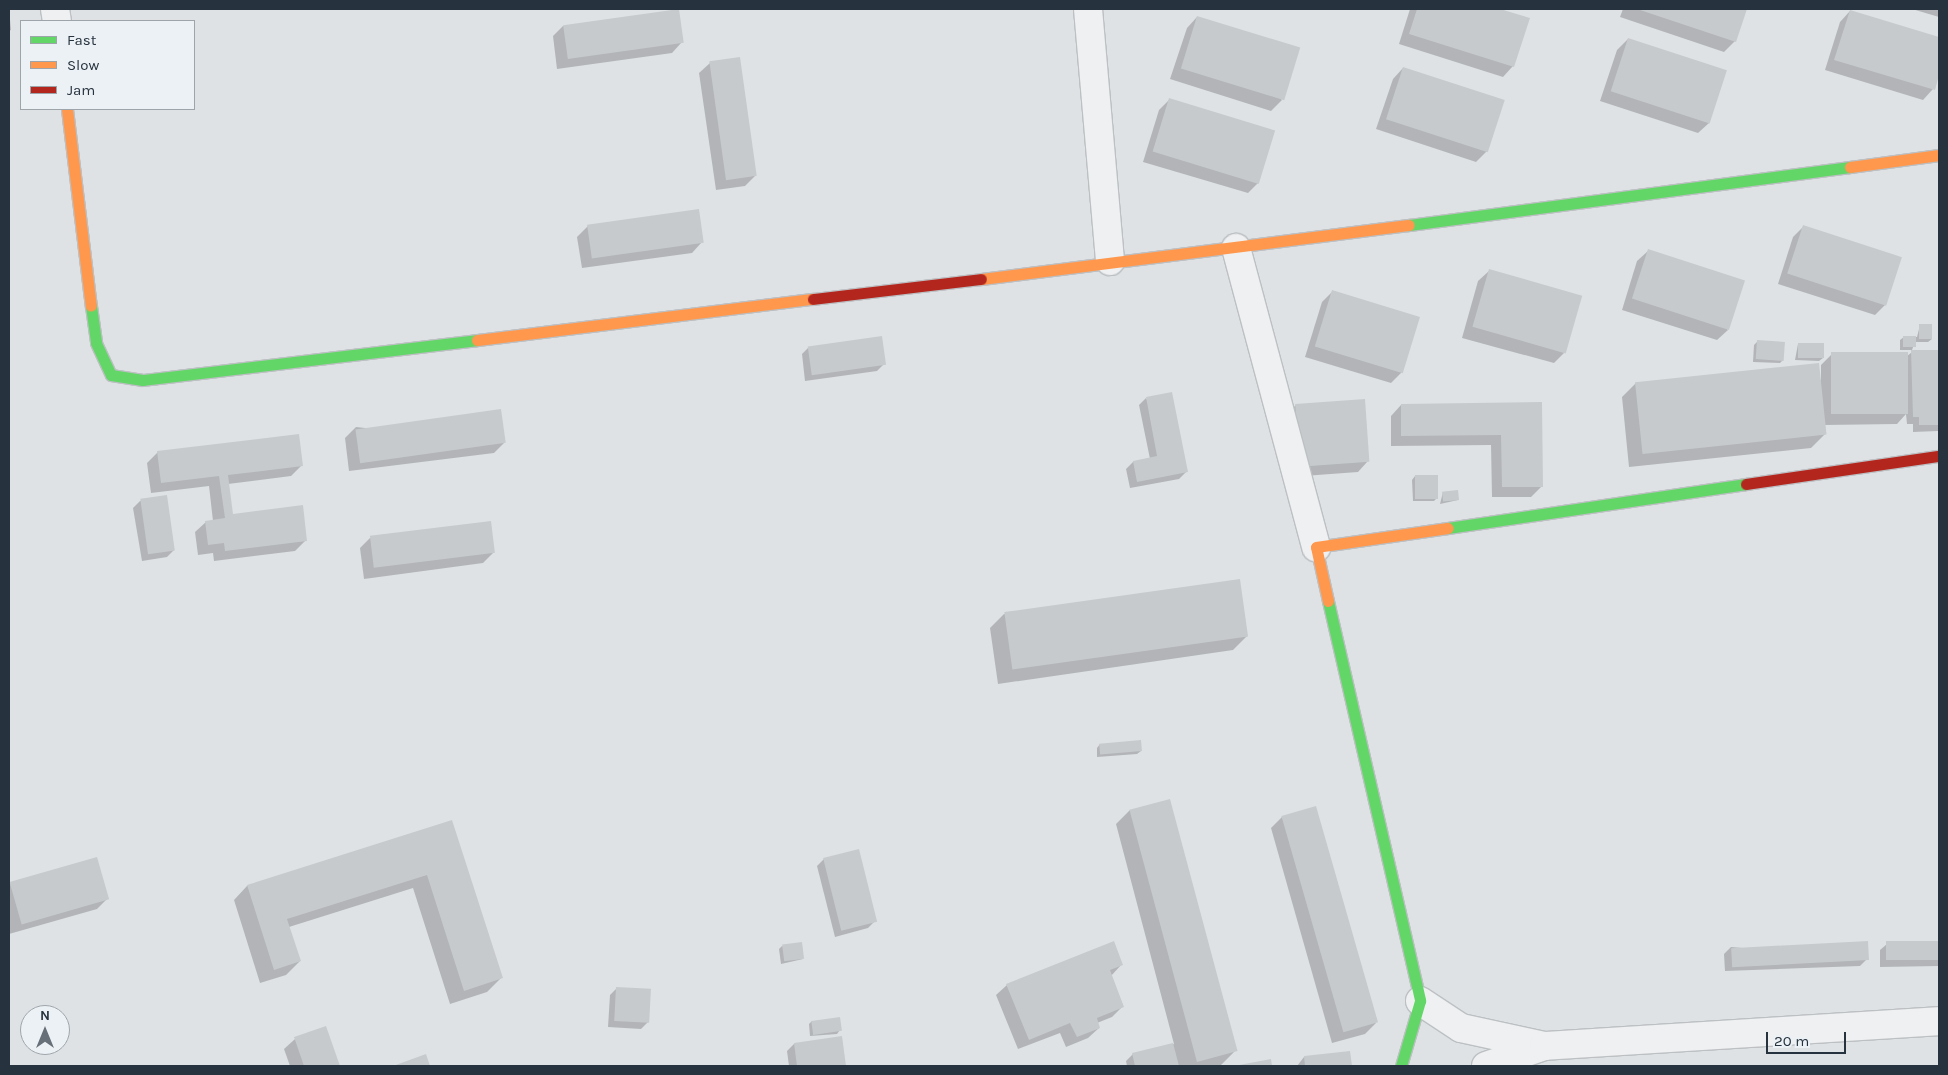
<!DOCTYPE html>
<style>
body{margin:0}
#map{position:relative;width:1948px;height:1075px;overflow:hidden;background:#dfe2e5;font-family:Karla,sans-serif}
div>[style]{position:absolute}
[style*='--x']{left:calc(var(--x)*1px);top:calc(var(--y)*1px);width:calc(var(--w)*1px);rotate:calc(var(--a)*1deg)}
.shadow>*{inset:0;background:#0003}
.building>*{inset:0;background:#c7cacd;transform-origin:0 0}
.roads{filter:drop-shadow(1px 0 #bdc0c3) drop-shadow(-1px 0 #bdc0c3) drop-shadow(0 1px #bdc0c3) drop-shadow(0 -1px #bdc0c3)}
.street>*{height:28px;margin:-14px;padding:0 14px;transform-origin:14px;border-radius:14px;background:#eef0f1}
.fast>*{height:11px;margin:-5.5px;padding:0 5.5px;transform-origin:5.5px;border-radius:5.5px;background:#63d668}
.slow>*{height:11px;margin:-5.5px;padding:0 5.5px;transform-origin:5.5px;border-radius:5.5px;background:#ff974d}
.jam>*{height:11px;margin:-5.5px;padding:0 5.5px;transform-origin:5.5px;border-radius:5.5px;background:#b3261e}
span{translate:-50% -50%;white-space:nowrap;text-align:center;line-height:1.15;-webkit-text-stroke:4px #ecf1f5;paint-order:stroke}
.frame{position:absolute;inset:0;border:10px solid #26323d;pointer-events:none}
.legend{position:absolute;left:20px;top:20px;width:175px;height:90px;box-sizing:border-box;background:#ecf1f5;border:1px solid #9da5ab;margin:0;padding:6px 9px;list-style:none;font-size:15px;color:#26323d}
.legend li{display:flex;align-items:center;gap:10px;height:25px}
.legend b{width:25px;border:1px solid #9da5ab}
.north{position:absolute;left:20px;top:1005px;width:50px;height:50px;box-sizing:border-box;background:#ecf1f5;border:1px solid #9da5ab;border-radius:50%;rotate:0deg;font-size:14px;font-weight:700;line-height:20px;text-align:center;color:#26323d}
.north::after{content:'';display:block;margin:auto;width:18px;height:22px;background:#677078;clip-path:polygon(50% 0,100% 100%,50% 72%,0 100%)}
.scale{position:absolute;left:1766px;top:1032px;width:80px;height:22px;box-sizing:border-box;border:2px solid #26323d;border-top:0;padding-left:6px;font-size:15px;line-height:18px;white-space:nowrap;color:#26323d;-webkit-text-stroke:4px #ecf1f5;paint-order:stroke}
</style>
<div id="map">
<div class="shadow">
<i style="clip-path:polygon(9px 9px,11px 30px,9px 31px)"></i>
<i style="clip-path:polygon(1410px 9px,1496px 9px,1528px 19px,1513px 66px,1503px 77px,1399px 44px)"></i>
<i style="clip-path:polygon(1623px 9px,1746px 9px,1735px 41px,1724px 52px,1620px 17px)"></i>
<i style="clip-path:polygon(1912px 9px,1939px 9px,1939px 17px)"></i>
<i style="clip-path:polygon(1850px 11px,1939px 38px,1939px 70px,1933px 89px,1923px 100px,1825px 70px,1840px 22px)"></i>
<i style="clip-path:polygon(1197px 17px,1282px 100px,1271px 111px,1170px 79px,1187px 28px)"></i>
<i style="clip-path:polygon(563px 26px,682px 42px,672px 53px,557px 69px,553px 36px)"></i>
<i style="clip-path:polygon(1628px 39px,1709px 123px,1698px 133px,1600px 101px,1617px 50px)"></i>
<i style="clip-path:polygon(710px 63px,756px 175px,745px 186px,716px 190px,699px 73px)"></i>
<i style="clip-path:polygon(1403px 68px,1487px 151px,1476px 162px,1376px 129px,1393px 79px)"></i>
<i style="clip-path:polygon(1169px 100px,1259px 182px,1248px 193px,1143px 162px,1159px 110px)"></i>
<i style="clip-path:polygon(588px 226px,702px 242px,692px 253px,582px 268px,577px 237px)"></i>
<i style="clip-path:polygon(1803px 227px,1886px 304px,1875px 315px,1778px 284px,1793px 237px)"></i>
<i style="clip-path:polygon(1648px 251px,1728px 330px,1717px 340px,1622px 310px,1637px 261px)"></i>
<i style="clip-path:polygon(1489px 271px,1565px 352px,1554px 363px,1462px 338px,1478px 281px)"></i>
<i style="clip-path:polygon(1333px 291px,1418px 318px,1401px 373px,1391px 383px,1305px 357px,1322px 302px)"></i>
<i style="clip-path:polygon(1920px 325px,1932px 339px,1928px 342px,1915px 342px,1912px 350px,1900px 350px,1900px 340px,1904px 337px,1917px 337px)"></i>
<i style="clip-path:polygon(1757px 342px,1783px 360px,1780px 363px,1753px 362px,1754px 345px)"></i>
<i style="clip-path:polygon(1798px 344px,1823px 358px,1819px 361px,1795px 360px)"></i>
<i style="clip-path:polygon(809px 347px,884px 364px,877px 371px,805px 381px,802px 354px)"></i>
<i style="clip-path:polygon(1939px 351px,1938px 431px,1913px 432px,1913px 424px,1907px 424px,1906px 414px,1897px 424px,1824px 425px,1825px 434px,1811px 448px,1629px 467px,1622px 397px,1636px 383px,1821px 380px,1821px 365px,1831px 355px,1906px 357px,1912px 352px)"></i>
<i style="clip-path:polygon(1146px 398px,1186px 472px,1179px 479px,1130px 488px,1126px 469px,1133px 462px,1150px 459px,1139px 405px)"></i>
<i style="clip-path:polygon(1540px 403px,1542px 486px,1531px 497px,1492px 497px,1491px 445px,1391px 446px,1391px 416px,1401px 405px)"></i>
<i style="clip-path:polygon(1296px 405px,1368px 461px,1358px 472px,1290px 477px,1285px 416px)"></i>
<i style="clip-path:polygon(356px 427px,504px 443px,494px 453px,349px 471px,345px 438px)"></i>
<i style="clip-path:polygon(158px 452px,302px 465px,291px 476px,228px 484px,232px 515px,306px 540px,295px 551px,214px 561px,213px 553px,198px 555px,195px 532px,206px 522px,213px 521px,209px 486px,151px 493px,147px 463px)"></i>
<i style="clip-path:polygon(1415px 476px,1437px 498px,1434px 501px,1413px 501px,1412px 480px)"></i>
<i style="clip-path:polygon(1443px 492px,1458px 500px,1440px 504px)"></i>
<i style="clip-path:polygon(166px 497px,174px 550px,167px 557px,142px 561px,133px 508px,140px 501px)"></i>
<i style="clip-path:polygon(370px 538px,494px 552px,483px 563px,364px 579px,360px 548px)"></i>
<i style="clip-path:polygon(1004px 614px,1247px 636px,1233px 650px,998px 684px,990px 628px)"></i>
<i style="clip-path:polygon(1100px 744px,1141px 751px,1137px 754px,1097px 757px,1097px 748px)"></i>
<i style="clip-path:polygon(1130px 810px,1235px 1051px,1221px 1065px,1127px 1066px,1126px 1061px,1133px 1054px,1174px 1044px,1116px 824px)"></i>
<i style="clip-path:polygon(1282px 817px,1376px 1023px,1365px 1034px,1332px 1043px,1271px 828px)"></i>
<i style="clip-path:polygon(451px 821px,501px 978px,487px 992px,450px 1004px,413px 888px,289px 927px,300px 961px,286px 975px,260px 983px,234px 900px,247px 886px)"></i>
<i style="clip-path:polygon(96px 858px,108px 898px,97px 909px,9px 934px,9px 883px)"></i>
<i style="clip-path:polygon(824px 859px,875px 921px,868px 928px,835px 937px,817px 866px)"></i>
<i style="clip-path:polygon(1939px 943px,1939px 966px,1880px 967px,1880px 950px,1887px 944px)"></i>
<i style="clip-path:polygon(782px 946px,803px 959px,781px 964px,779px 949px)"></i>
<i style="clip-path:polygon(1731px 947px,1867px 959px,1860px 966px,1725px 971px,1724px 954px)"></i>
<i style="clip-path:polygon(1122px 964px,1111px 976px,1123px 1006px,1112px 1017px,1097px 1023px,1099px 1028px,1088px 1038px,1066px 1047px,1060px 1033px,1018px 1049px,996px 995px,1007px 985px)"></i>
<i style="clip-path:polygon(617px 988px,648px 1022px,641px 1029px,608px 1027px,610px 995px)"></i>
<i style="clip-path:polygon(812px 1021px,840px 1030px,837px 1034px,810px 1036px,809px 1024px)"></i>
<i style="clip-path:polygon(325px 1028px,339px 1066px,290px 1066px,284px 1049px,295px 1039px)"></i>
<i style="clip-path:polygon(841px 1038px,845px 1066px,789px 1066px,787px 1051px,794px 1044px)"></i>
<i style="clip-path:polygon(1349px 1052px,1351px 1066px,1297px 1066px,1304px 1057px)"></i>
</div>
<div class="building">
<i style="left:679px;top:9px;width:34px;height:117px;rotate:82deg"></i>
<i style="clip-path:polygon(1417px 9px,1500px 9px,1530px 18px,1514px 67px,1409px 34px)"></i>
<i style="clip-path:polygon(1637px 9px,1747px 9px,1736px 42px)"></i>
<i style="clip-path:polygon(1850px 10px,1939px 37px,1939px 75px,1935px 90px,1834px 60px)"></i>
<i style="left:1197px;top:16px;width:108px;height:55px;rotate:17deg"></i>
<i style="left:1628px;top:38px;width:104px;height:56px;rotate:18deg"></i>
<i style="left:740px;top:57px;width:120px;height:31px;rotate:82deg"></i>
<i style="left:1403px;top:67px;width:107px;height:55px;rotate:18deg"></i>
<i style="left:1169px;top:98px;width:111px;height:56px;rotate:17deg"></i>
<i style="left:699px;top:209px;width:34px;height:113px;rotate:82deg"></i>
<i style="left:1803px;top:225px;width:104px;height:51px;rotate:18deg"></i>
<i style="left:1648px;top:249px;width:102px;height:52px;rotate:18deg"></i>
<i style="left:1489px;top:269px;width:97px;height:60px;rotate:16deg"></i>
<i style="left:1332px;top:290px;width:92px;height:59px;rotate:17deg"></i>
<i style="left:1919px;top:324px;width:13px;height:15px"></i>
<i style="left:882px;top:336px;width:29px;height:75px;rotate:82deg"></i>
<i style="left:1903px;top:336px;width:13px;height:11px"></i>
<i style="left:1757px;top:340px;width:28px;height:19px;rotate:4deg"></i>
<i style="left:1798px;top:343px;width:26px;height:15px"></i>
<i style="clip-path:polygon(1911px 350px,1939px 350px,1939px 425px,1919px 425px,1919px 417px,1913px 417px)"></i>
<i style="left:1908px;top:352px;width:62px;height:77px;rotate:90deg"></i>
<i style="left:1819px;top:363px;width:72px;height:185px;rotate:84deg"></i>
<i style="clip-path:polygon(1172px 392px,1188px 472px,1137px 482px,1133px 461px,1157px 456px,1146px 397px)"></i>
<i style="left:1365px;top:399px;width:63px;height:70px;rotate:86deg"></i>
<i style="clip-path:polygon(1542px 402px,1543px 487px,1502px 487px,1501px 435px,1401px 436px,1401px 404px)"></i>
<i style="left:501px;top:409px;width:34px;height:147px;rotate:82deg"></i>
<i style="clip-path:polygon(299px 434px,303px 466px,228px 475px,233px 514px,303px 505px,307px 541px,225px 551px,224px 543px,208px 545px,205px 521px,225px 518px,219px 476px,161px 483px,157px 451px)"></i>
<i style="left:1415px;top:475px;width:23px;height:24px"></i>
<i style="left:1458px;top:490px;width:10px;height:16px;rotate:84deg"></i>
<i style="left:167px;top:495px;width:56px;height:27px;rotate:82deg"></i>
<i style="left:491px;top:521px;width:32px;height:122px;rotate:83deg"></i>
<i style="left:1240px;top:579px;width:58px;height:238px;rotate:82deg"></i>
<i style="left:1141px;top:740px;width:11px;height:42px;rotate:85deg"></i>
<i style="left:1170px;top:799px;width:261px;height:42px;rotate:75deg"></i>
<i style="left:1316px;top:806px;width:225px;height:36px;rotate:74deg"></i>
<i style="clip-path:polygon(452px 820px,503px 978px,464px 991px,427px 875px,287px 919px,301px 961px,274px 970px,247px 885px)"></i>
<i style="left:859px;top:849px;width:75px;height:37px;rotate:76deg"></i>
<i style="left:97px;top:857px;width:44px;height:91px;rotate:74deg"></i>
<i style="clip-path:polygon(1114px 941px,1123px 965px,1110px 970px,1124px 1007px,1097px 1018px,1100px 1028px,1077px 1037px,1070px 1023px,1029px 1040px,1006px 984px)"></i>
<i style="left:1868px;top:941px;width:19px;height:137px;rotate:87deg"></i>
<i style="left:1939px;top:941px;width:19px;height:53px;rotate:90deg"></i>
<i style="left:802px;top:942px;width:17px;height:20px;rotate:83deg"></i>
<i style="left:616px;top:987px;width:35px;height:34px;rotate:3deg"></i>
<i style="left:840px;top:1017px;width:14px;height:29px;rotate:82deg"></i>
<i style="clip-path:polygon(326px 1026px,340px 1066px,304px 1066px,294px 1037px)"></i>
<i style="clip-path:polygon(842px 1036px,846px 1066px,797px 1066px,794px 1043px)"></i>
<i style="clip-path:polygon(1173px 1043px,1179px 1066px,1135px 1066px,1132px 1053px)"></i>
<i style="clip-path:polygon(1350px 1051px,1352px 1066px,1305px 1066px,1304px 1056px)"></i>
<i style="clip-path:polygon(426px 1054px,430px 1066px,393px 1066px)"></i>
<i style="clip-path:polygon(1271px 1059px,1272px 1066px,1239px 1066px,1239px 1065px)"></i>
</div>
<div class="roads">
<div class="street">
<i style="--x:55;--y:9;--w:12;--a:81"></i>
<i style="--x:1088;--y:9;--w:253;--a:85"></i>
<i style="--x:1236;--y:248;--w:310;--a:75"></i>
<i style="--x:1420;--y:1001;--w:49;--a:33.4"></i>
<i style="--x:1461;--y:1028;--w:85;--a:12.2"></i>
<i style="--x:1486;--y:1066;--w:61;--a:-19"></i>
<i style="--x:1544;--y:1046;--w:396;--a:-3.6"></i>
</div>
<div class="fast">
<i style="--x:1409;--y:225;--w:445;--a:-7.5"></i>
<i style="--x:91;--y:306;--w:37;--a:82"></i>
<i style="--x:96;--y:343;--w:35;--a:65"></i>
<i style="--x:111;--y:375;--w:32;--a:9"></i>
<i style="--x:143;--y:380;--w:336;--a:-6.8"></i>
<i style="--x:1448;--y:528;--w:301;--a:-8.4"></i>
<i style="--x:1328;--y:601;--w:410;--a:77"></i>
<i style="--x:1420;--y:1001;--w:68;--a:106.3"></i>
</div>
<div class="slow">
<i style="--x:67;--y:109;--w:198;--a:83.1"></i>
<i style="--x:1850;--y:167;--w:90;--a:-7.7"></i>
<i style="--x:981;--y:279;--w:431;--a:-7.2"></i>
<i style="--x:477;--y:340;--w:338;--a:-7"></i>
<i style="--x:1328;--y:601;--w:55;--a:-102.5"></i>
<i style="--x:1316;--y:547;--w:133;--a:-8.2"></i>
</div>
<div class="jam">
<i style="--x:813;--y:299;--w:169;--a:-6.8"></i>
<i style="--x:1746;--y:484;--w:195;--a:-8.3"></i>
</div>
</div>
<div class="frame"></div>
<ul class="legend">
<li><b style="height:6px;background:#63d668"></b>Fast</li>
<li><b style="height:6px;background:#ff974d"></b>Slow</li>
<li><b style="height:6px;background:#b3261e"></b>Jam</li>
</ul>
<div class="north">N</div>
<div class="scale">20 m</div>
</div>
